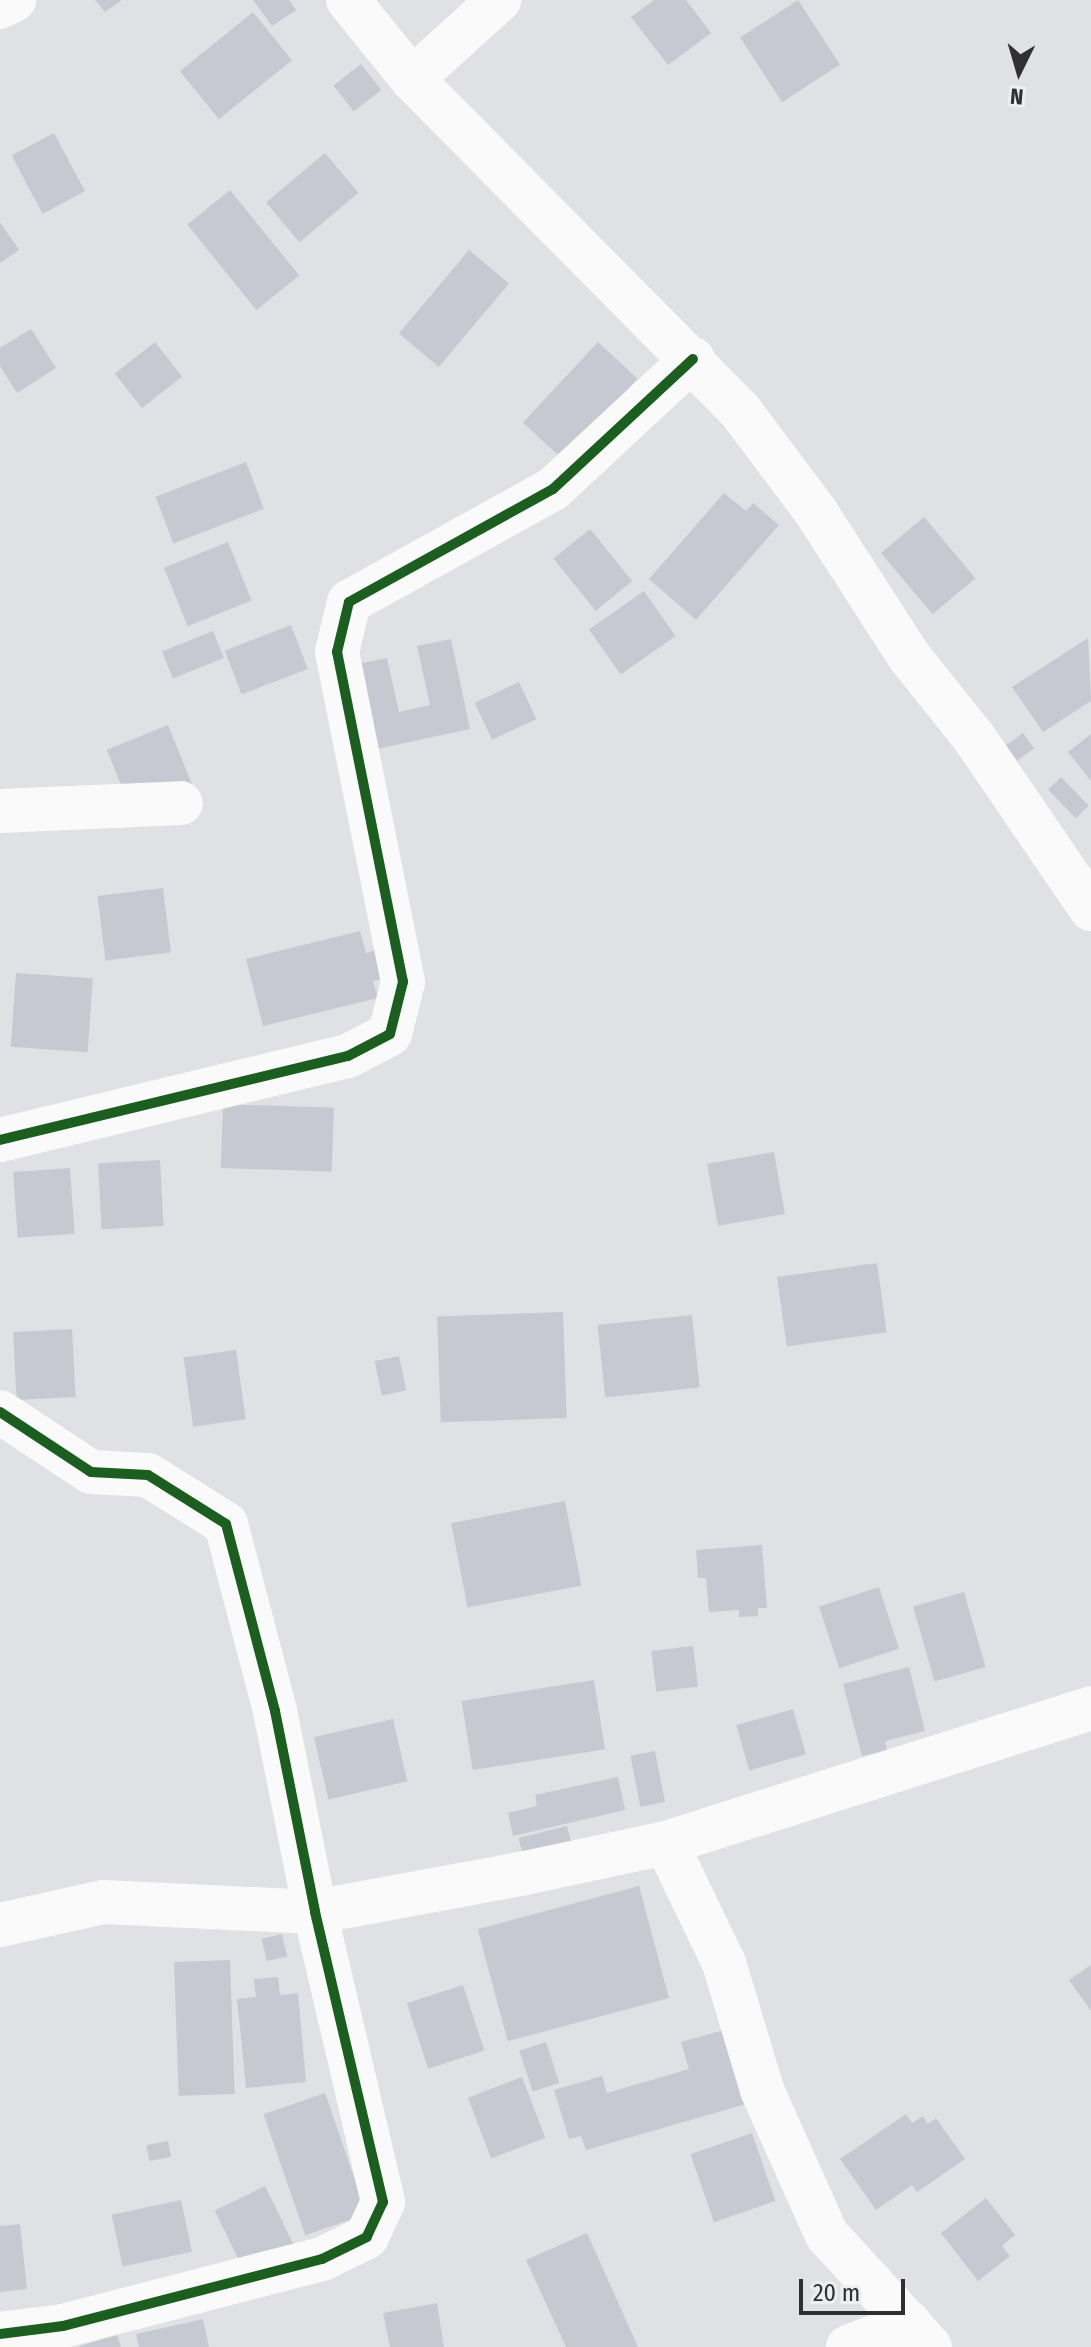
<!DOCTYPE html>
<style>
body{margin:0}
#map{position:relative;width:1091px;height:2347px;overflow:hidden;background:#e0e1e4;font-family:"Fira Sans Condensed",sans-serif}
div>[style]{position:absolute}
[style*='--x']{left:calc(var(--x)*1px);top:calc(var(--y)*1px);width:calc(var(--w)*1px);rotate:calc(var(--a)*1deg)}
.building>*{inset:0;background:#c7c9d2;transform-origin:0 0}
.minor>*{height:44px;margin:-22px;padding:0 22px;transform-origin:22px;border-radius:22px;background:#fafafb}
.cycleway>*{height:10px;margin:-5px;padding:0 5px;transform-origin:5px;border-radius:5px;background:#1b5e20}
span{translate:-50% -50%;white-space:nowrap;text-align:center;line-height:1.15;-webkit-text-stroke:8px #eceef2;paint-order:stroke}
.north{position:absolute;left:979px;top:32px;width:80px;height:80px;-webkit-text-stroke:6px #eceef2;paint-order:stroke;rotate:185deg;font-size:22px;font-weight:700;line-height:32px;text-align:center;color:#303032}
.north::after{content:'';display:block;margin:auto;width:28px;height:36px;background:#303032;clip-path:polygon(50% 0,100% 100%,50% 72%,0 100%)}
.scale{position:absolute;left:799px;top:2279px;width:106px;height:36px;box-sizing:border-box;border:4px solid #303032;border-top:0;padding-left:10px;font-size:24px;line-height:28px;white-space:nowrap;color:#303032;-webkit-text-stroke:6px #eceef2;paint-order:stroke}
</style>
<div id="map">
<div class="building">
<i style="clip-path:polygon(95px 0,122px 0,105px 12px)"></i>
<i style="clip-path:polygon(253px 0,289px 0,296px 10px,272px 26px)"></i>
<i style="clip-path:polygon(654px 0,686px 0,711px 33px,668px 65px,631px 17px)"></i>
<i style="left:798px;top:0;width:77px;height:69px;rotate:57deg"></i>
<i style="left:253px;top:12px;width:62px;height:94px;rotate:51deg"></i>
<i style="left:361px;top:64px;width:33px;height:35px;rotate:52deg"></i>
<i style="left:54px;top:133px;width:66px;height:48px;rotate:62deg"></i>
<i style="left:325px;top:153px;width:52px;height:77px;rotate:50deg"></i>
<i style="left:230px;top:190px;width:110px;height:55px;rotate:51deg"></i>
<i style="clip-path:polygon(0 222px,19px 250px,0 263px)"></i>
<i style="left:469px;top:250px;width:52px;height:109px;rotate:40deg"></i>
<i style="clip-path:polygon(31px 329px,56px 368px,17px 393px,0 366px,0 348px)"></i>
<i style="left:155px;top:342px;width:44px;height:51px;rotate:52deg"></i>
<i style="left:598px;top:342px;width:54px;height:110px;rotate:43deg"></i>
<i style="left:246px;top:462px;width:50px;height:97px;rotate:69deg"></i>
<i style="clip-path:polygon(724px 493px,746px 511px,753px 503px,779px 525px,696px 620px,649px 579px)"></i>
<i style="left:924px;top:517px;width:80px;height:56px;rotate:50deg"></i>
<i style="left:590px;top:529px;width:67px;height:47px;rotate:51deg"></i>
<i style="left:228px;top:542px;width:63px;height:69px;rotate:68deg"></i>
<i style="left:644px;top:591px;width:55px;height:67px;rotate:55deg"></i>
<i style="left:291px;top:625px;width:47px;height:71px;rotate:69deg"></i>
<i style="left:213px;top:631px;width:29px;height:55px;rotate:68deg"></i>
<i style="clip-path:polygon(1088px 638px,1091px 701px,1043px 732px,1012px 687px)"></i>
<i style="clip-path:polygon(451px 639px,470px 729px,377px 749px,358px 664px,387px 658px,399px 712px,430px 705px,417px 646px)"></i>
<i style="left:519px;top:682px;width:41px;height:49px;rotate:65deg"></i>
<i style="left:168px;top:725px;width:68px;height:66px;rotate:68deg"></i>
<i style="left:1023px;top:733px;width:19px;height:21px;rotate:54deg"></i>
<i style="clip-path:polygon(1091px 734px,1091px 781px,1068px 752px)"></i>
<i style="left:1061px;top:777px;width:40px;height:18px;rotate:46deg"></i>
<i style="left:163px;top:888px;width:65px;height:66px;rotate:83deg"></i>
<i style="clip-path:polygon(360px 931px,366px 953px,376px 950px,383px 979px,373px 981px,378px 998px,263px 1026px,246px 959px)"></i>
<i style="left:16px;top:973px;width:77px;height:74px;rotate:4deg"></i>
<i style="left:223px;top:1104px;width:111px;height:64px;rotate:2deg"></i>
<i style="left:774px;top:1152px;width:63px;height:68px;rotate:80deg"></i>
<i style="left:160px;top:1160px;width:66px;height:62px;rotate:87deg"></i>
<i style="left:70px;top:1168px;width:66px;height:57px;rotate:86deg"></i>
<i style="left:877px;top:1263px;width:70px;height:101px;rotate:82deg"></i>
<i style="left:563px;top:1312px;width:106px;height:126px;rotate:88deg"></i>
<i style="left:692px;top:1315px;width:73px;height:95px;rotate:84deg"></i>
<i style="left:72px;top:1329px;width:68px;height:59px;rotate:87deg"></i>
<i style="left:236px;top:1350px;width:70px;height:53px;rotate:82deg"></i>
<i style="left:399px;top:1356px;width:35px;height:25px;rotate:78deg"></i>
<i style="left:565px;top:1501px;width:86px;height:116px;rotate:79deg"></i>
<i style="clip-path:polygon(762px 1545px,767px 1608px,758px 1608px,758px 1616px,739px 1617px,739px 1610px,709px 1612px,706px 1578px,698px 1578px,696px 1550px)"></i>
<i style="left:879px;top:1587px;width:65px;height:63px;rotate:72deg"></i>
<i style="left:964px;top:1592px;width:78px;height:53px;rotate:74deg"></i>
<i style="left:693px;top:1646px;width:41px;height:42px;rotate:83deg"></i>
<i style="clip-path:polygon(909px 1667px,925px 1731px,885px 1741px,887px 1750px,862px 1756px,843px 1684px)"></i>
<i style="left:594px;top:1680px;width:70px;height:134px;rotate:81deg"></i>
<i style="left:793px;top:1709px;width:47px;height:59px;rotate:74deg"></i>
<i style="left:393px;top:1719px;width:64px;height:81px;rotate:77deg"></i>
<i style="left:655px;top:1751px;width:52px;height:25px;rotate:79deg"></i>
<i style="clip-path:polygon(618px 1777px,625px 1810px,513px 1836px,508px 1813px,537px 1806px,535px 1795px)"></i>
<i style="left:567px;top:1826px;width:16px;height:50px;rotate:76deg"></i>
<i style="left:639px;top:1886px;width:116px;height:167px;rotate:75deg"></i>
<i style="left:282px;top:1934px;width:23px;height:21px;rotate:77deg"></i>
<i style="left:230px;top:1960px;width:134px;height:56px;rotate:88deg"></i>
<i style="clip-path:polygon(1091px 1965px,1091px 2011px,1069px 1980px)"></i>
<i style="clip-path:polygon(278px 1977px,280px 1995px,298px 1993px,306px 2082px,246px 2088px,237px 1999px,256px 1997px,254px 1979px)"></i>
<i style="left:463px;top:1985px;width:69px;height:59px;rotate:72deg"></i>
<i style="clip-path:polygon(731px 2028px,753px 2102px,586px 2150px,581px 2136px,569px 2139px,554px 2090px,602px 2076px,607px 2093px,689px 2069px,681px 2042px)"></i>
<i style="left:546px;top:2042px;width:43px;height:28px;rotate:72deg"></i>
<i style="left:522px;top:2077px;width:65px;height:58px;rotate:69deg"></i>
<i style="left:325px;top:2093px;width:128px;height:65px;rotate:71deg"></i>
<i style="clip-path:polygon(906px 2114px,912px 2123px,923px 2116px,928px 2124px,936px 2118px,965px 2159px,917px 2192px,912px 2185px,876px 2210px,840px 2159px)"></i>
<i style="left:752px;top:2133px;width:72px;height:65px;rotate:71deg"></i>
<i style="left:168px;top:2141px;width:16px;height:22px;rotate:79deg"></i>
<i style="left:265px;top:2186px;width:67px;height:56px;rotate:64deg"></i>
<i style="clip-path:polygon(986px 2198px,1015px 2235px,1002px 2246px,1010px 2256px,978px 2281px,941px 2233px)"></i>
<i style="left:181px;top:2200px;width:53px;height:71px;rotate:78deg"></i>
<i style="clip-path:polygon(20px 2224px,27px 2289px,0 2292px,0 2226px)"></i>
<i style="clip-path:polygon(587px 2233px,638px 2347px,566px 2347px,526px 2260px)"></i>
<i style="clip-path:polygon(437px 2303px,444px 2347px,390px 2347px,383px 2313px)"></i>
<i style="clip-path:polygon(203px 2319px,209px 2347px,139px 2347px,136px 2334px)"></i>
<i style="clip-path:polygon(117px 2335px,121px 2347px,80px 2347px,80px 2346px)"></i>
</div>
<div class="minor">
<i style="--x:348;--y:0;--w:102;--a:51"></i>
<i style="--x:412;--y:79;--w:468;--a:45.3"></i>
<i style="--x:741;--y:412;--w:125;--a:53.1"></i>
<i style="--x:816;--y:512;--w:170;--a:57.2"></i>
<i style="--x:908;--y:655;--w:107;--a:51.4"></i>
<i style="--x:975;--y:739;--w:206;--a:55.7"></i>
<i style="--x:0;--y:7;--w:16;--a:-27"></i>
<i style="--x:412;--y:79;--w:118;--a:-42.2"></i>
<i style="--x:0;--y:811;--w:181;--a:-2.5"></i>
<i style="--x:0;--y:1140;--w:358;--a:-13.6"></i>
<i style="--x:348;--y:1056;--w:47;--a:-27.6"></i>
<i style="--x:390;--y:1034;--w:54;--a:-76"></i>
<i style="--x:403;--y:982;--w:337;--a:-101.3"></i>
<i style="--x:337;--y:652;--w:51;--a:-76.5"></i>
<i style="--x:349;--y:602;--w:233;--a:-29"></i>
<i style="--x:553;--y:489;--w:191;--a:-42.9"></i>
<i style="--x:0;--y:1412;--w:109;--a:33.4"></i>
<i style="--x:91;--y:1472;--w:57;--a:3"></i>
<i style="--x:148;--y:1475;--w:92;--a:32.1"></i>
<i style="--x:226;--y:1524;--w:193;--a:75.3"></i>
<i style="--x:275;--y:1711;--w:205;--a:78.7"></i>
<i style="--x:315;--y:1912;--w:298;--a:76.8"></i>
<i style="--x:383;--y:2202;--w:38;--a:115"></i>
<i style="--x:367;--y:2237;--w:50;--a:153.9"></i>
<i style="--x:322;--y:2259;--w:268;--a:165.5"></i>
<i style="--x:63;--y:2326;--w:64;--a:172.8"></i>
<i style="--x:666;--y:1843;--w:133;--a:64.2"></i>
<i style="--x:724;--y:1963;--w:133;--a:73.3"></i>
<i style="--x:762;--y:2090;--w:159;--a:65.9"></i>
<i style="--x:827;--y:2235;--w:152;--a:47.4"></i>
<i style="--x:0;--y:1925;--w:107;--a:-12.5"></i>
<i style="--x:104;--y:1902;--w:211;--a:2.7"></i>
<i style="--x:315;--y:1912;--w:214;--a:-10.5"></i>
<i style="--x:525;--y:1873;--w:144;--a:-12"></i>
<i style="--x:666;--y:1843;--w:446;--a:-17.6"></i>
<i style="--x:848;--y:2347;--w:66;--a:-21.2"></i>
</div>
<div class="cycleway">
<i style="--x:0;--y:1140;--w:358;--a:-13.6"></i>
<i style="--x:348;--y:1056;--w:47;--a:-27.6"></i>
<i style="--x:390;--y:1034;--w:54;--a:-76"></i>
<i style="--x:403;--y:982;--w:337;--a:-101.3"></i>
<i style="--x:337;--y:652;--w:51;--a:-76.5"></i>
<i style="--x:349;--y:602;--w:233;--a:-29"></i>
<i style="--x:553;--y:489;--w:191;--a:-42.9"></i>
<i style="--x:0;--y:1412;--w:109;--a:33.4"></i>
<i style="--x:91;--y:1472;--w:57;--a:3"></i>
<i style="--x:148;--y:1475;--w:92;--a:32.1"></i>
<i style="--x:226;--y:1524;--w:193;--a:75.3"></i>
<i style="--x:275;--y:1711;--w:205;--a:78.7"></i>
<i style="--x:315;--y:1912;--w:298;--a:76.8"></i>
<i style="--x:383;--y:2202;--w:38;--a:115"></i>
<i style="--x:367;--y:2237;--w:50;--a:153.9"></i>
<i style="--x:322;--y:2259;--w:268;--a:165.5"></i>
<i style="--x:63;--y:2326;--w:64;--a:172.8"></i>
</div>
<div class="north">N</div>
<div class="scale">20 m</div>
</div>
